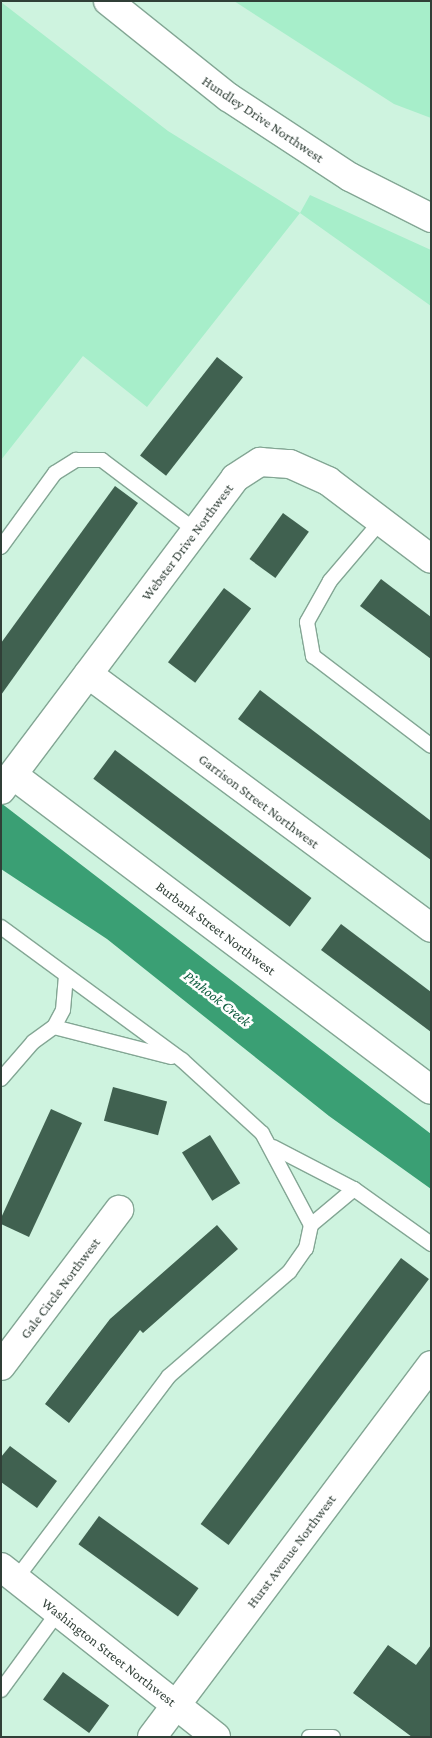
<!DOCTYPE html>
<style>
body{margin:0}
#map{position:relative;width:432px;height:1738px;overflow:hidden;background:#cef3df;font-family:"Crimson Pro",serif}
div>[style]{position:absolute}
[style*='--x']{left:calc(var(--x)*1px);top:calc(var(--y)*1px);width:calc(var(--w)*1px);rotate:calc(var(--a)*1deg)}
.green>*{inset:0;background:#a7eeca}
.water>*{inset:0;background:#3a9f74}
.building>*{inset:0;background:#406150;transform-origin:0 0}
.roads{filter:drop-shadow(1px 0 #83a694) drop-shadow(-1px 0 #83a694) drop-shadow(0 1px #83a694) drop-shadow(0 -1px #83a694)}
.lane>*{height:14px;margin:-7px;padding:0 7px;transform-origin:7px;border-radius:7px;background:#fff}
.street>*{height:28px;margin:-14px;padding:0 14px;transform-origin:14px;border-radius:14px;background:#fff}
.secondary>*{height:28px;margin:-14px;padding:0 14px;transform-origin:14px;border-radius:14px;background:#fff}
span{translate:-50% -50%;white-space:nowrap;text-align:center;line-height:1.15;-webkit-text-stroke:5px #fff;paint-order:stroke}
.street-label{font-size:14px;color:#303f37}
.water-label{font-size:15px;color:#135f42;font-style:italic}
.frame{position:absolute;inset:0;border:2px solid #303f37;pointer-events:none}
</style>
<div id="map">
<div class="green">
<i style="clip-path:polygon(234px 1px,431px 1px,431px 118px,394px 104px)"></i>
<i style="clip-path:polygon(1px 2px,168px 131px,300px 213px,310px 195px,431px 250px,431px 306px,300px 213px,147px 407px,83px 356px,1px 460px)"></i>
</div>
<div class="water">
<i style="clip-path:polygon(1px 803px,431px 1134px,431px 1189px,329px 1116px,107px 939px,1px 869px)"></i>
</div>
<div class="building">
<i style="left:217px;top:357px;width:33px;height:125px;rotate:38deg"></i>
<i style="clip-path:polygon(115px 486px,138px 503px,1px 695px,1px 643px)"></i>
<i style="left:283px;top:513px;width:32px;height:57px;rotate:36deg"></i>
<i style="clip-path:polygon(381px 579px,431px 617px,431px 659px,360px 606px)"></i>
<i style="left:224px;top:588px;width:34px;height:93px;rotate:37deg"></i>
<i style="clip-path:polygon(260px 690px,431px 821px,431px 860px,238px 719px)"></i>
<i style="left:115px;top:750px;width:246px;height:36px;rotate:37deg"></i>
<i style="clip-path:polygon(341px 924px,431px 992px,431px 1032px,321px 950px)"></i>
<i style="left:113px;top:1087px;width:56px;height:35px;rotate:15deg"></i>
<i style="clip-path:polygon(51px 1109px,82px 1123px,29px 1237px,1px 1224px,1px 1218px)"></i>
<i style="left:210px;top:1135px;width:57px;height:33px;rotate:58deg"></i>
<i style="clip-path:polygon(217px 1225px,238px 1249px,143px 1333px,140px 1330px,69px 1423px,45px 1404px,110px 1319px)"></i>
<i style="left:401px;top:1258px;width:35px;height:333px;rotate:37deg"></i>
<i style="clip-path:polygon(10px 1446px,57px 1481px,37px 1508px,1px 1482px,1px 1457px)"></i>
<i style="left:99px;top:1516px;width:123px;height:35px;rotate:36deg"></i>
<i style="clip-path:polygon(388px 1645px,416px 1665px,431px 1645px,431px 1737px,412px 1737px,353px 1693px)"></i>
<i style="left:63px;top:1672px;width:57px;height:34px;rotate:36deg"></i>
</div>
<div class="roads">
<div class="lane">
<i style="--x:381;--y:521;--w:79;--a:130.4"></i>
<i style="--x:330;--y:581;--w:47;--a:119.3"></i>
<i style="--x:307;--y:622;--w:35;--a:80"></i>
<i style="--x:313;--y:656;--w:148;--a:37.3"></i>
<i style="--x:1;--y:547;--w:92;--a:-53.9"></i>
<i style="--x:55;--y:473;--w:25;--a:-32"></i>
<i style="--x:76;--y:460;--w:26;--a:0"></i>
<i style="--x:102;--y:460;--w:116;--a:37"></i>
<i style="--x:1;--y:927;--w:225;--a:36.3"></i>
<i style="--x:182;--y:1060;--w:108;--a:42.4"></i>
<i style="--x:262;--y:1133;--w:104;--a:62"></i>
<i style="--x:311;--y:1225;--w:24;--a:102"></i>
<i style="--x:306;--y:1248;--w:29;--a:125"></i>
<i style="--x:289;--y:1272;--w:159;--a:139.1"></i>
<i style="--x:169;--y:1376;--w:254;--a:127"></i>
<i style="--x:54;--y:1027;--w:121;--a:14.4"></i>
<i style="--x:1;--y:1079;--w:49;--a:-49.1"></i>
<i style="--x:33;--y:1042;--w:26;--a:-36"></i>
<i style="--x:54;--y:1027;--w:19;--a:-62"></i>
<i style="--x:63;--y:1010;--w:34;--a:-85"></i>
<i style="--x:273;--y:1147;--w:91;--a:27.4"></i>
<i style="--x:354;--y:1189;--w:95;--a:35.5"></i>
<i style="--x:311;--y:1225;--w:56;--a:-39.9"></i>
<i style="--x:1;--y:1690;--w:97;--a:-53.8"></i>
<i style="--x:309;--y:1737;--w:24;--a:0"></i>
</div>
<div class="street">
<i style="--x:88;--y:674;--w:427;--a:36.5"></i>
<i style="--x:13;--y:775;--w:523;--a:37"></i>
<i style="--x:1;--y:790;--w:390;--a:-53.1"></i>
<i style="--x:235;--y:478;--w:30;--a:-33"></i>
<i style="--x:260;--y:462;--w:30;--a:4"></i>
<i style="--x:290;--y:464;--w:42;--a:24.1"></i>
<i style="--x:328;--y:481;--w:129;--a:37.1"></i>
<i style="--x:1;--y:1366;--w:196;--a:-52.9"></i>
<i style="--x:152;--y:1737;--w:465;--a:-53.1"></i>
</div>
<div class="secondary">
<i style="--x:108;--y:1;--w:154;--a:38.7"></i>
<i style="--x:228;--y:97;--w:146;--a:33.3"></i>
<i style="--x:350;--y:177;--w:91;--a:26.8"></i>
<i style="--x:1;--y:1567;--w:274;--a:38.3"></i>
</div>
</div>
<div class="street-label">
<span style="left:263px;top:119px;rotate:34deg">Hundley Drive Northwest</span>
<span style="left:187px;top:542px;rotate:-53deg">Webster Drive Northwest</span>
<span style="left:259px;top:801px;rotate:37deg">Garrison Street Northwest</span>
<span style="left:216px;top:928px;rotate:37deg">Burbank Street Northwest</span>
<span style="left:60px;top:1288px;rotate:-53deg">Gale Circle Northwest</span>
<span style="left:291px;top:1551px;rotate:-53deg">Hurst Avenue Northwest</span>
<span style="left:109px;top:1652px;rotate:38deg">Washington Street Northwest</span>
</div>
<div class="water-label">
<span style="left:217px;top:999px;rotate:38deg">Pinhook Creek</span>
</div>
<div class="frame"></div>
</div>
